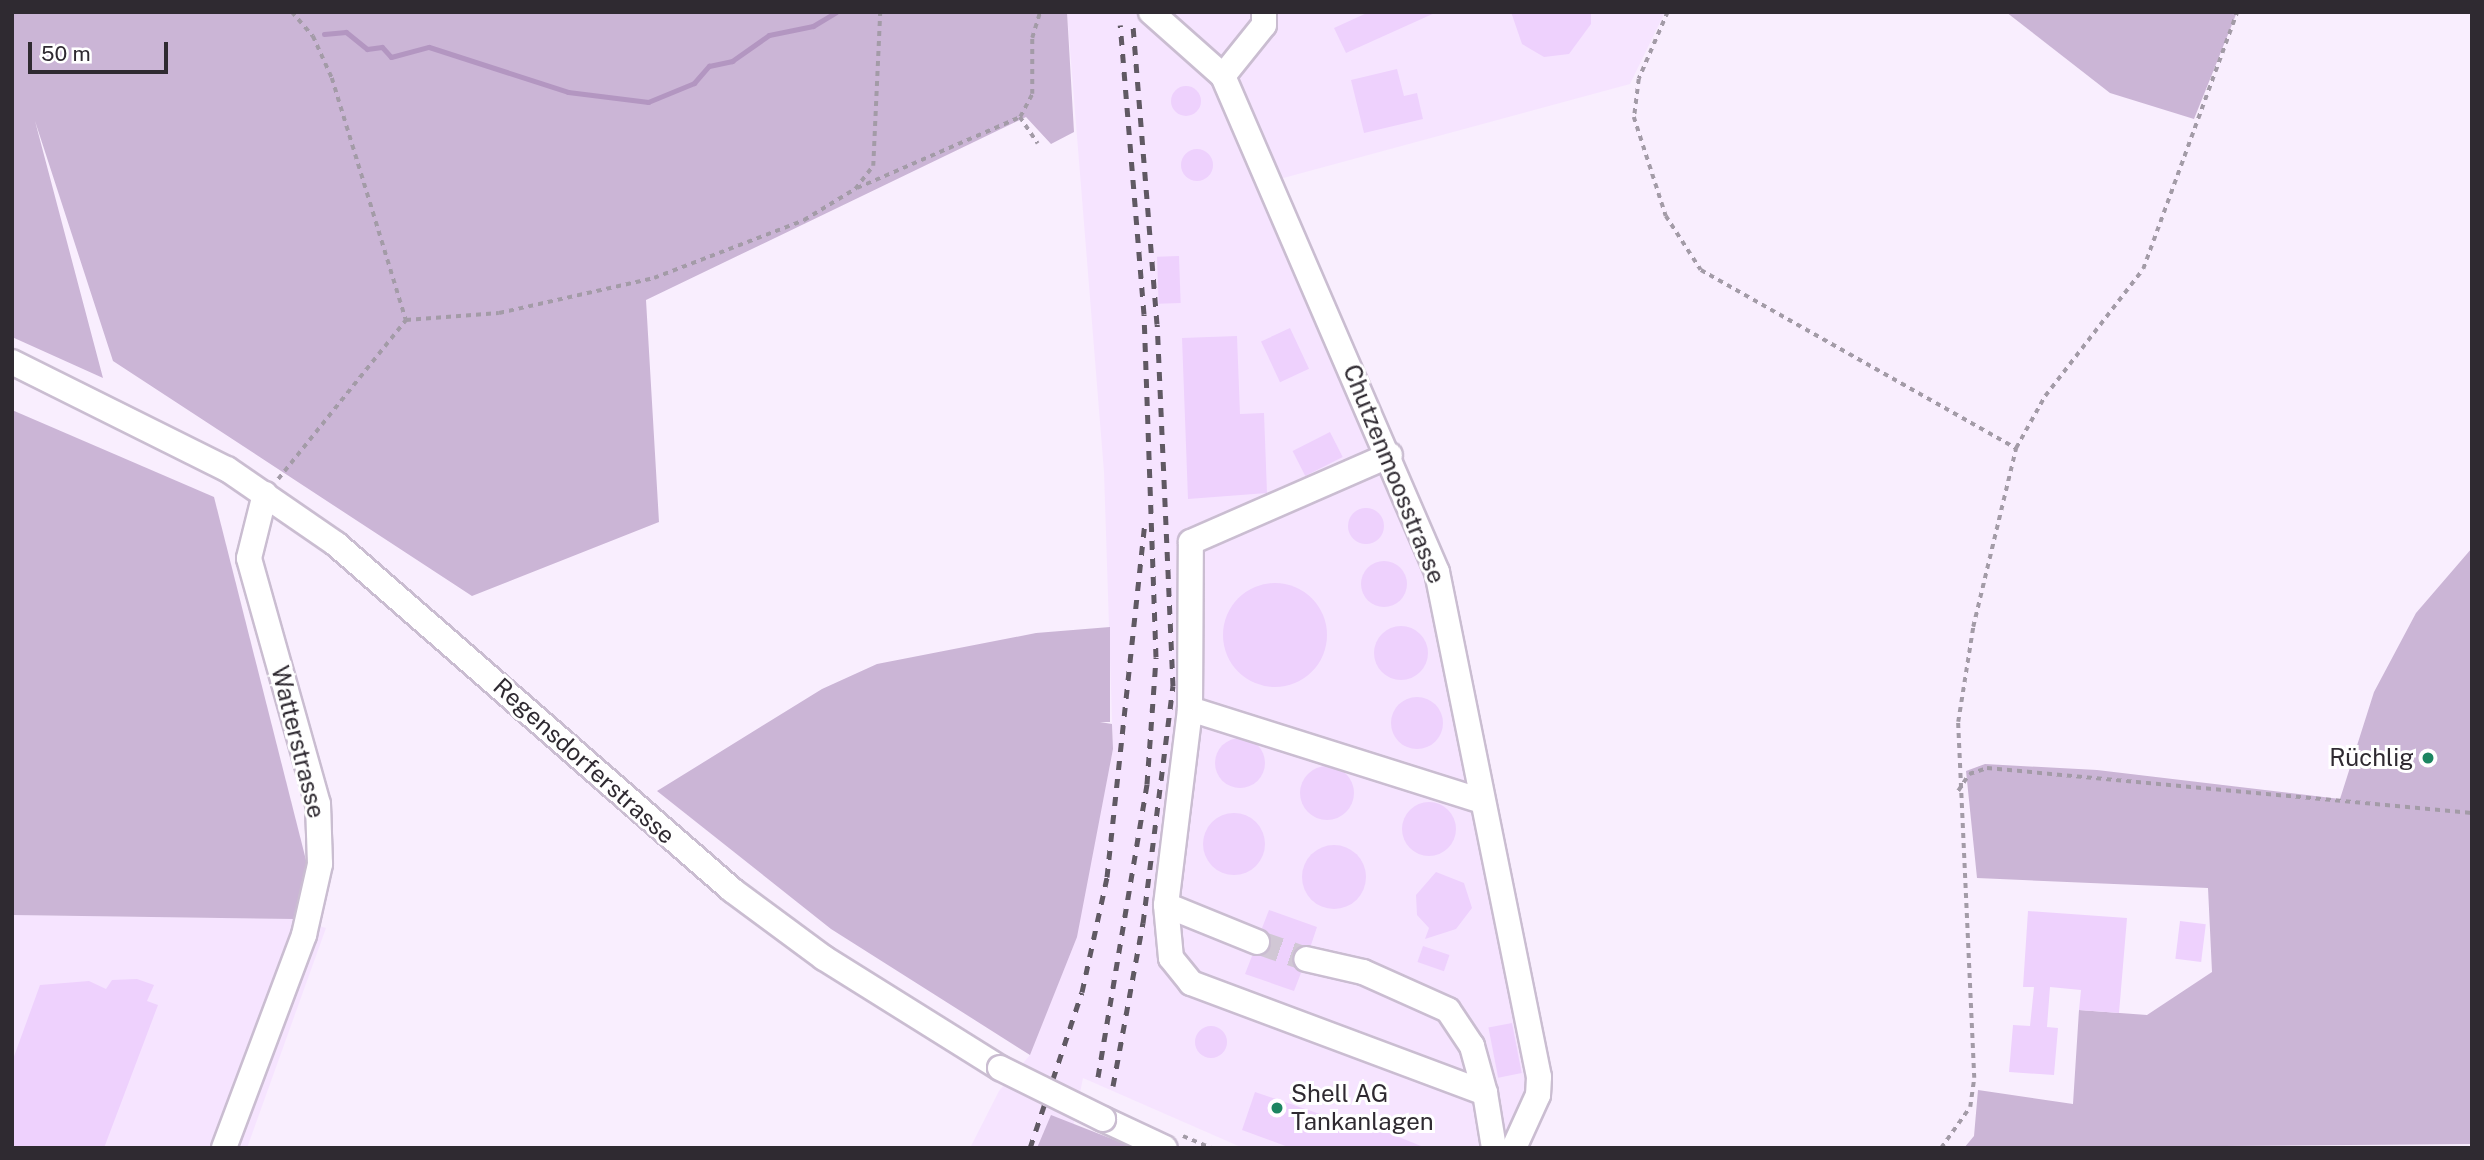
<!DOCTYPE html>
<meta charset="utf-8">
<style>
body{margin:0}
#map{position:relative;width:2484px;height:1160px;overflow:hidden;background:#f9eefe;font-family:"Public Sans",sans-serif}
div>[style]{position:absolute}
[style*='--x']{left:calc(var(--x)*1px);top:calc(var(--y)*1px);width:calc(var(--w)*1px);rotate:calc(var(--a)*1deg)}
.built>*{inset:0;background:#f6e4ff}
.green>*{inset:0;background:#cbb5d6}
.stream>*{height:5px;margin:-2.5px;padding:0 2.5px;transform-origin:2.5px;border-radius:2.5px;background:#b396c1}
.building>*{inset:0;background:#eed1fd;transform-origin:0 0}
.round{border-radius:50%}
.minor-tunnel>*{height:24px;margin-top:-12px;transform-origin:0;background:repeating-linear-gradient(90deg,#d1c7d5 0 24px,transparent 0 36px)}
.path>*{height:3.5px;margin-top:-1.75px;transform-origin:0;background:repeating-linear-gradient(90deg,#a39ba7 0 5px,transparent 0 10px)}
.roads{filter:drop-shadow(2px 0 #cabdd1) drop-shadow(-2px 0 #cabdd1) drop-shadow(0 2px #cabdd1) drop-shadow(0 -2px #cabdd1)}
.minor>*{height:24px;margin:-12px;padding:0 12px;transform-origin:12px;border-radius:12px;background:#fff}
.rail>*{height:5px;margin-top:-2.5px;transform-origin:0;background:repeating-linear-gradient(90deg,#605963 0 9px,transparent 0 18px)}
.bridges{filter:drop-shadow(2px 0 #cabdd1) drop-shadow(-2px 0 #cabdd1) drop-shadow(0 2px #cabdd1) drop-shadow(0 -2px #cabdd1)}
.minor-bridge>*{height:24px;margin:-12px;padding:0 12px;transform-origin:12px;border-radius:12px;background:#fff}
.dots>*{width:19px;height:19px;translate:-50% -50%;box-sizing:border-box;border:4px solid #fff;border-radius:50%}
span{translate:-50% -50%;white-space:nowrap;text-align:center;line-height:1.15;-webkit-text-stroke:6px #fff;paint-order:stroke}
.street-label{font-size:24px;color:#2f2a31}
.poi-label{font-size:24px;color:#2f2a31}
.right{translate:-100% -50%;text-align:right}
.left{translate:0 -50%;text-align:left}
.frame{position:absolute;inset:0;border:14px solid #2f2a31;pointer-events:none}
.scale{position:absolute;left:28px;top:42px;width:140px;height:32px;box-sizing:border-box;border:4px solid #2f2a31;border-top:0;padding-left:9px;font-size:21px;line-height:24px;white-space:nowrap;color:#2f2a31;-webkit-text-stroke:5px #fff;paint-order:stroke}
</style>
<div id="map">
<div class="built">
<i style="clip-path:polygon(1067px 12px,1665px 12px,1630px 84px,1276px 180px,1443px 568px,1548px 1080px,1524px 1148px,1243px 1148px,1083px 1078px,1069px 1148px,970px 1148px,999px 1091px,1030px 1055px,1076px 938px,1113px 749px,1104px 472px)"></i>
<i style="clip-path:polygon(12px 915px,295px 919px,326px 928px,247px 1148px,12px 1148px)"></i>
</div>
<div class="green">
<i style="clip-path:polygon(12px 12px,1067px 12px,1074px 132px,1051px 144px,1026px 117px,646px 300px,659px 522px,472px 596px,113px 361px,35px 121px,103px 378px,12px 337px)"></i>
<i style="clip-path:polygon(2006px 12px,2237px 12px,2194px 119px,2110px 93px)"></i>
<i style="clip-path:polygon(12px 410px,214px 497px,307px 864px,295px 919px,12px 915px)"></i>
<i style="clip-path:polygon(2472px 548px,2472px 1144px,1964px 1148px,1974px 1136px,1978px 1090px,2073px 1104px,2079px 1010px,2147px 1015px,2212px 972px,2208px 888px,1977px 878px,1966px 771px,1985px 764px,2097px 770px,2340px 799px,2374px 692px,2416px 613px)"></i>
<i style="clip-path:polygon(1110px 627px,1110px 722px,1100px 722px,1112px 724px,1113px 749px,1077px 937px,1030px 1055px,831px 929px,657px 791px,822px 689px,877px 664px,1036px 633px)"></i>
<i style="clip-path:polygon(1051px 1115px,1135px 1148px,1037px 1148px)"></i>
</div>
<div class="stream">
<i style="--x:324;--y:34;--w:22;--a:-5"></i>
<i style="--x:346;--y:32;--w:27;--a:39"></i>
<i style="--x:367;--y:49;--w:15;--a:-8"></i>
<i style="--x:382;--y:47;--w:13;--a:48"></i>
<i style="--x:391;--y:57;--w:39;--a:-15"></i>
<i style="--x:429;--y:47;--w:146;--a:17.9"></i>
<i style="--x:568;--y:92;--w:81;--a:7.1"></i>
<i style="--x:648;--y:102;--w:50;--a:-22.4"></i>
<i style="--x:694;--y:83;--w:23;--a:-49"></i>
<i style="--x:709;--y:66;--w:24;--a:-12"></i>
<i style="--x:732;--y:61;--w:45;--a:-35.1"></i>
<i style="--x:769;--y:35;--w:45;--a:-11.6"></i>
<i style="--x:813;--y:26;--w:27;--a:-31"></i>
</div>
<div class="building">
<i style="clip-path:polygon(1369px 12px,1437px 12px,1346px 53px,1334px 28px)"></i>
<i style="clip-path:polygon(1511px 12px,1591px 12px,1591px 24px,1569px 54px,1544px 57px,1522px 44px)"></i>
<i style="clip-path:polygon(1397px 69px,1404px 96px,1417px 93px,1423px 119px,1364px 133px,1351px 80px)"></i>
<i class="round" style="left:1171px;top:86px;width:30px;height:30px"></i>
<i class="round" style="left:1181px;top:149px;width:32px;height:32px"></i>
<i style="left:1179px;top:256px;width:47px;height:22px;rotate:88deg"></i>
<i style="left:1290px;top:328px;width:45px;height:32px;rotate:65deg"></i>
<i style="clip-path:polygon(1237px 336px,1240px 414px,1264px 413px,1267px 493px,1188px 499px,1182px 338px)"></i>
<i style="left:1330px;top:432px;width:28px;height:42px;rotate:63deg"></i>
<i class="round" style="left:1348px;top:508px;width:36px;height:36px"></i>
<i class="round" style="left:1361px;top:561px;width:46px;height:46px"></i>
<i class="round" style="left:1223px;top:583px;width:104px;height:104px"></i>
<i class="round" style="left:1374px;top:626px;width:54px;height:54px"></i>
<i class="round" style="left:1391px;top:697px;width:52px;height:52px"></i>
<i class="round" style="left:1215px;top:738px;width:50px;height:50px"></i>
<i class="round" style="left:1300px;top:766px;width:54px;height:54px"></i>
<i class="round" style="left:1402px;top:802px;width:54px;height:54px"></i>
<i class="round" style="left:1203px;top:813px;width:62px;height:62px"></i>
<i class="round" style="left:1302px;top:845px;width:64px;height:64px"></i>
<i style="clip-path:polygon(1436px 872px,1464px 883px,1472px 908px,1456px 929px,1425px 939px,1429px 928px,1417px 915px,1416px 895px)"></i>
<i style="clip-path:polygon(1269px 910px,1317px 927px,1311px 945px,1292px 955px,1301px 973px,1294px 991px,1245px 974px,1252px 956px,1271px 947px,1262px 928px)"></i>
<i style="clip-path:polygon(2028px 911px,2127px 918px,2119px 1013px,2079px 1010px,2081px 990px,2050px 987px,2047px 1027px,2058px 1028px,2054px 1075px,2009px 1072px,2013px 1025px,2030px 1026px,2034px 987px,2023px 987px)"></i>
<i style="left:2180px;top:921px;width:26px;height:38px;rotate:7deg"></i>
<i style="left:1423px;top:946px;width:28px;height:17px;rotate:19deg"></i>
<i style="clip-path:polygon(137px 979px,154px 985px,147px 1001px,158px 1005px,104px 1148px,12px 1148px,12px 1062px,40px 985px,89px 981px,106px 989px,112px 980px)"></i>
<i style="left:1512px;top:1023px;width:51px;height:24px;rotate:79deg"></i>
<i class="round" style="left:1195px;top:1026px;width:32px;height:32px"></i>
<i style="clip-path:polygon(1255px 1092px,1367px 1130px,1369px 1125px,1426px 1148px,1291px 1148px,1242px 1130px)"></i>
</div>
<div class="minor-tunnel">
<i style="--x:1257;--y:942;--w:52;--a:19.1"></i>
</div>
<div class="path">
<i style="--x:292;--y:12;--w:32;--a:49"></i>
<i style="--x:313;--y:36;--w:46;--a:65.7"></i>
<i style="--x:332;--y:78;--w:253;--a:73"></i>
<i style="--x:1668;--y:12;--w:73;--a:113.4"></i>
<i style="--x:1639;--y:79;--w:38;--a:97"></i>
<i style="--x:1634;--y:117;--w:104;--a:72.1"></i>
<i style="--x:1666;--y:216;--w:64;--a:57.1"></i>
<i style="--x:1701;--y:270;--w:362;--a:29.5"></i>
<i style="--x:1020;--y:117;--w:26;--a:-62"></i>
<i style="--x:1032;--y:94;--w:56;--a:-90"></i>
<i style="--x:1032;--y:38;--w:27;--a:-73"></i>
<i style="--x:857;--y:188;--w:178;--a:-23.5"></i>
<i style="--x:1020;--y:117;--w:32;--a:56"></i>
<i style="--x:278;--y:479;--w:204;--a:-51.2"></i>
<i style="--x:406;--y:320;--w:93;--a:-4.3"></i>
<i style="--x:499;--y:313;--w:159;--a:-12.7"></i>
<i style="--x:654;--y:278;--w:161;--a:-21.1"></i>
<i style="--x:804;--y:220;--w:60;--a:-31.3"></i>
<i style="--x:855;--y:189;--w:29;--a:-52"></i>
<i style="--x:873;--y:166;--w:154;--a:-87.4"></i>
<i style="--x:1958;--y:791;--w:20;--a:-57"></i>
<i style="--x:1969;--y:774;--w:19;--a:-18"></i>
<i style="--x:1987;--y:768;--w:487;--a:5.3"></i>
<i style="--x:1183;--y:1136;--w:30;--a:23"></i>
<i style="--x:1941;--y:1148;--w:50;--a:-54.7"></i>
<i style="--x:1970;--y:1107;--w:29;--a:-82"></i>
<i style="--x:1974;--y:1078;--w:356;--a:-92.6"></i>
<i style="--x:1958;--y:722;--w:96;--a:-81"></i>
<i style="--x:1973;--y:627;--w:184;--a:-76.5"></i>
<i style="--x:2016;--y:448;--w:60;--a:-60.9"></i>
<i style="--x:2045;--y:396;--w:160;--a:-52.3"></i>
<i style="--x:2143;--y:269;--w:274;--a:-69.9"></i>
</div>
<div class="roads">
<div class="minor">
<i style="--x:1151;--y:12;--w:96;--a:41.6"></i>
<i style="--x:1223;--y:76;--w:540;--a:66.66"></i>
<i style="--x:1437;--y:572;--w:515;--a:78.58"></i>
<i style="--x:1539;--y:1077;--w:18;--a:93"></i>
<i style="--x:1538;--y:1095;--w:58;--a:114.4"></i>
<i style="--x:1223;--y:76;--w:65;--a:-51.2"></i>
<i style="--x:1264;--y:25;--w:13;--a:-90"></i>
<i style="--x:12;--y:362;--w:240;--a:26.5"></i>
<i style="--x:227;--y:469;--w:132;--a:34.5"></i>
<i style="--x:336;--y:544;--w:526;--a:41.14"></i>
<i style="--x:732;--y:890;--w:114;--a:36.5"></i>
<i style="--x:824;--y:958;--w:208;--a:32"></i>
<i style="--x:1190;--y:709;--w:306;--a:17.5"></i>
<i style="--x:1166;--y:905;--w:197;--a:-83"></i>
<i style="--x:1190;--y:709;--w:167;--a:-89.7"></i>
<i style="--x:1191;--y:542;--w:217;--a:-23.6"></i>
<i style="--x:1257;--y:942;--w:98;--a:-157.9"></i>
<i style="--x:1166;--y:905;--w:53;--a:84.6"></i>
<i style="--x:1171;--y:958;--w:32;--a:51"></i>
<i style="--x:1191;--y:983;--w:314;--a:20.5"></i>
<i style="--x:1485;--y:1093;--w:49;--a:-105.5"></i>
<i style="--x:1472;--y:1046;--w:43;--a:-123.7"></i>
<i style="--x:1448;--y:1010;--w:93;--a:-155.9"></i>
<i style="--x:1363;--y:972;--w:58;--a:-167.2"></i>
<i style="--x:1485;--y:1093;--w:56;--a:80.7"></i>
<i style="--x:1103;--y:1119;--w:68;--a:25.1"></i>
<i style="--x:224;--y:1148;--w:228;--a:-69.4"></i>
<i style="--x:304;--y:935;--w:73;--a:-77.3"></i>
<i style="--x:320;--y:864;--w:60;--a:-91.9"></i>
<i style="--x:318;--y:804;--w:255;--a:-105.7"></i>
<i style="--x:249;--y:558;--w:66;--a:-76"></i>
</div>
</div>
<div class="rail">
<i style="--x:1098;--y:1077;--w:297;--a:-80.5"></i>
<i style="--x:1147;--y:784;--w:127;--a:-85.9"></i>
<i style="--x:1156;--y:657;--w:343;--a:-92"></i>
<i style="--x:1144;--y:314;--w:290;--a:-94.7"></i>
<i style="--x:1113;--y:1086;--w:166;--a:-79.6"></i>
<i style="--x:1143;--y:923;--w:239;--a:-82.8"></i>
<i style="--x:1173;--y:686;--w:362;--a:-92.5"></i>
<i style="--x:1157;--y:324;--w:299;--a:-94.6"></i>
<i style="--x:1030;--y:1148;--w:164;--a:-71.6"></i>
<i style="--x:1082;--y:992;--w:118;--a:-77.7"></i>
<i style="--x:1107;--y:877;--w:359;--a:-83.9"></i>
</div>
<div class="bridges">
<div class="minor-bridge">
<i style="--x:1000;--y:1068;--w:115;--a:26.3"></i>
</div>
</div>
<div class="dots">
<i style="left:2428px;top:758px;background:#1c8561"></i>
<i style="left:1277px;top:1108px;background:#1c8561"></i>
</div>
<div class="street-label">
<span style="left:1394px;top:474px;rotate:68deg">Chutzenmoosstrasse</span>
<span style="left:298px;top:742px;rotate:76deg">Watterstrasse</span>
<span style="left:584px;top:761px;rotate:42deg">Regensdorferstrasse</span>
</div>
<div class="poi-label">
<span class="right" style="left:2414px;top:758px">Rüchlig</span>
<span class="left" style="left:1291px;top:1108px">Shell AG<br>Tankanlagen</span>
</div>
<div class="frame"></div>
<div class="scale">50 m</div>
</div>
